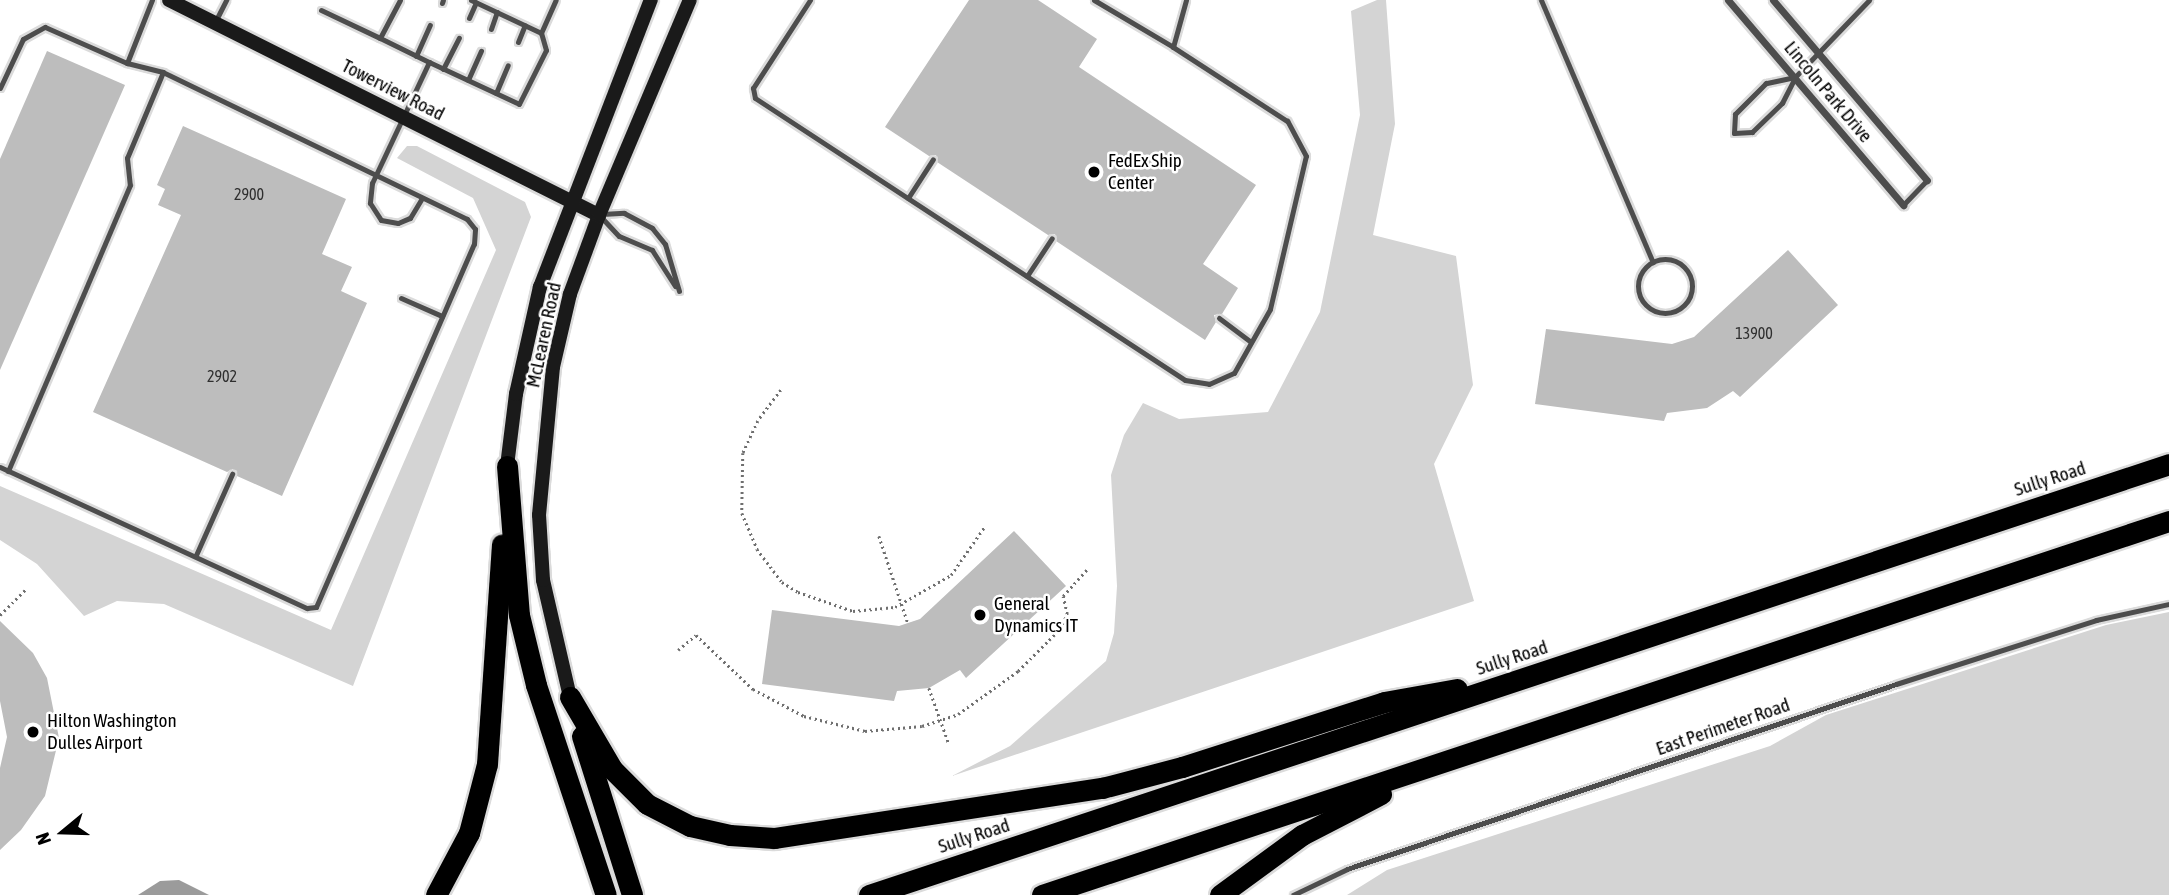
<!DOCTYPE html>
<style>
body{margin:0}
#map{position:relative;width:2169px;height:895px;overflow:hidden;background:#fff;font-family:"Asap Condensed",sans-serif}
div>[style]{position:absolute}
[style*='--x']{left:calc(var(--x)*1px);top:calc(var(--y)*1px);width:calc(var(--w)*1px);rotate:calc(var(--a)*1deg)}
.green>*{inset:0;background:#d4d4d4}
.water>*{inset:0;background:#9b9b9b}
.building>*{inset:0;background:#bdbdbd}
.path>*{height:2.5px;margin-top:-1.25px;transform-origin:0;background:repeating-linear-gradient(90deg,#6f6f6f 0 2px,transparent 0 5.5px)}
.roads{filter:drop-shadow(2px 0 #dbdbdb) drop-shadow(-2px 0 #dbdbdb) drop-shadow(0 2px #dbdbdb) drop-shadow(0 -2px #dbdbdb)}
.lane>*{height:5px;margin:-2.5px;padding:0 2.5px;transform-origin:2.5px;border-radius:2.5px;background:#4d4d4d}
.lane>.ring{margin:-2.5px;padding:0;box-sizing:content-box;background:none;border:5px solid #4d4d4d;border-radius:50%}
.street>*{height:7px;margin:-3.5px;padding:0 3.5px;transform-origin:3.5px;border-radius:3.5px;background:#4d4d4d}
.secondary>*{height:14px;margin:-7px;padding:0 7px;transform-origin:7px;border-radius:7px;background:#1a1a1a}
.highway>*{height:21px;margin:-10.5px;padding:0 10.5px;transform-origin:10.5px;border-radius:10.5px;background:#000}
.dots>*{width:19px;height:19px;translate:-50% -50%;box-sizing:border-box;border:4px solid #fff;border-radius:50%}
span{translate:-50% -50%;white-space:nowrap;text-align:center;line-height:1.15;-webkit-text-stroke:5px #fff;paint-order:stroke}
.number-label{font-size:16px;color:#2f2f2f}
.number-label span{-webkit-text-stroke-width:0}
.street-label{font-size:19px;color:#000}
.poi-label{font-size:19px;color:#000}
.left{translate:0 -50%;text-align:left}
.north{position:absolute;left:28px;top:797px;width:70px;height:70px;-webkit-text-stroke:5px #fff;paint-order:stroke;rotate:251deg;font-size:19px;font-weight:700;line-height:28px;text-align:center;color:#000}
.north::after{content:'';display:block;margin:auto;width:24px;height:32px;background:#000;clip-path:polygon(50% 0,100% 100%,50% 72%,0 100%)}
</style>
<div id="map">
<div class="green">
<i style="clip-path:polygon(1377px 0,1386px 0,1395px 124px,1373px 235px,1456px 256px,1473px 385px,1434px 464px,1474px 601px,952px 776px,1010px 746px,1106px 661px,1114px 633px,1117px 586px,1111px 475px,1124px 435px,1143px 403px,1179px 419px,1268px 412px,1320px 312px,1360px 115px,1351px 11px)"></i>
<i style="clip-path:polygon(407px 146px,417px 146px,525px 202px,531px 217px,353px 686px,164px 604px,117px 601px,84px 616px,37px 564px,0 540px,0 486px,331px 630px,496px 250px,473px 198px,397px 158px)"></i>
<i style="clip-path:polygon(2169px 612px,2169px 895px,1347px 895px,1387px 870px,1770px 746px,1826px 715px,2106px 625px)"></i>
</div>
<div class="water">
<i style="clip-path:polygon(179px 880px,209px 895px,138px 895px,160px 881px)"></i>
</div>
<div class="building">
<i style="clip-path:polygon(969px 0,1038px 0,1097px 39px,1079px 67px,1256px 185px,1203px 264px,1238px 288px,1222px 314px,1214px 315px,1216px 322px,1205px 340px,1056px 241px,1055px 234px,1048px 235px,937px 162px,936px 155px,929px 156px,885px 127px)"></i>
<i style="clip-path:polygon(47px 51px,125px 85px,0 370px,0 159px)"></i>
<i style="clip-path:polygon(183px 126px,346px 199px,322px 254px,352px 267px,341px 291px,367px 303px,282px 496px,237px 476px,233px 469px,227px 472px,93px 412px,181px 215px,158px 205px,165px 189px,157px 185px)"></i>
<i style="clip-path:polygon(1788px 250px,1838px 305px,1740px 397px,1733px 391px,1707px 408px,1667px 413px,1664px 421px,1535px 404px,1546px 329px,1672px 344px,1694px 337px)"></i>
<i style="clip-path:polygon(1014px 531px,1066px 586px,966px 678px,960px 670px,929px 688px,897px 691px,894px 701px,762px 684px,772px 610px,899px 626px,920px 619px)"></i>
<i style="clip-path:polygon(0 621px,33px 653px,47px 678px,59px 738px,45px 796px,21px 830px,0 850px,0 768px,7px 737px,0 701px)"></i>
</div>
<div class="path">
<i style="--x:781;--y:390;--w:39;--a:127"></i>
<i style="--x:758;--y:421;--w:35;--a:115"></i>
<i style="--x:743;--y:453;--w:60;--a:91"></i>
<i style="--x:742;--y:513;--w:39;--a:67"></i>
<i style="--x:757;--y:549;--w:41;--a:52.9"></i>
<i style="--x:782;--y:582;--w:19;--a:32"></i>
<i style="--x:798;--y:592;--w:58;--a:19.1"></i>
<i style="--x:853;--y:611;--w:42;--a:-5.4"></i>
<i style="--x:895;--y:607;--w:64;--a:-29.7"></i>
<i style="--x:951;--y:575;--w:60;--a:-55.2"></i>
<i style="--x:879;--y:536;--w:92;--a:71.6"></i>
<i style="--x:0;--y:615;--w:38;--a:-45"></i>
<i style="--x:678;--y:650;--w:23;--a:-40"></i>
<i style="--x:696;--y:635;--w:79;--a:43.5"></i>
<i style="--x:753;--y:689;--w:58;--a:27.9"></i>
<i style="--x:804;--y:716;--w:63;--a:13.8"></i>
<i style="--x:865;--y:731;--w:57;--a:-5"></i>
<i style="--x:922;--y:726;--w:38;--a:-18"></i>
<i style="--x:958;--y:714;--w:74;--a:-35.6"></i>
<i style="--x:1018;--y:671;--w:59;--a:-45"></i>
<i style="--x:1060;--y:629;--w:17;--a:-65"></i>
<i style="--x:1067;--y:614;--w:18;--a:-103"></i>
<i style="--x:1063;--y:596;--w:36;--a:-48"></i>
<i style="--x:929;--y:688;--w:59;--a:70.3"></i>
</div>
<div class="roads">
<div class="lane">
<i style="--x:400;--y:0;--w:43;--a:117.8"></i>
<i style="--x:380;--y:38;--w:55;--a:26.1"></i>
<i style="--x:429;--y:62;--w:134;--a:115.2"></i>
<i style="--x:372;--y:183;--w:20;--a:96"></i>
<i style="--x:370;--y:203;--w:20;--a:57"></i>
<i style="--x:381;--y:220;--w:17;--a:10"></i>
<i style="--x:398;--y:223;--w:13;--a:-23"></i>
<i style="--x:410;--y:218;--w:23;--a:-59"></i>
<i style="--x:471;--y:0;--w:77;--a:25.2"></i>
<i style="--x:541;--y:33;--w:36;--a:-66"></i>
<i style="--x:810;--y:0;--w:105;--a:122.9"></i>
<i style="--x:753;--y:88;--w:10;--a:79"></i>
<i style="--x:755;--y:98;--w:514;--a:33.26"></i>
<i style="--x:1185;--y:380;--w:24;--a:9"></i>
<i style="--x:1209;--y:384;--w:27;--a:-24"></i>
<i style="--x:1234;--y:373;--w:73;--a:-60.6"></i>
<i style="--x:1270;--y:309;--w:157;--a:-76.8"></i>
<i style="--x:1306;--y:156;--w:40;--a:-118"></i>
<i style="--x:1287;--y:121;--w:136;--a:-147"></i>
<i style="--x:1094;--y:0;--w:92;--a:30.7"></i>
<i style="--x:1173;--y:47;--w:49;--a:-74.5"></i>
<i style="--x:1541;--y:0;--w:285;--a:66.9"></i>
<i style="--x:442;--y:3;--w:3;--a:-72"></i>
<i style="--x:321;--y:10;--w:65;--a:25.4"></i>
<i style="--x:469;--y:18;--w:17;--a:-66"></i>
<i style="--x:215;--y:22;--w:25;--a:-63"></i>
<i style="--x:491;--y:29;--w:18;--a:-71"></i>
<i style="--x:518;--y:42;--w:18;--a:-68"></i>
<i style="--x:416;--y:56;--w:34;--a:-66"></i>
<i style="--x:429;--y:62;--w:99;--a:25"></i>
<i style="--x:519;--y:104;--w:60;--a:-63.4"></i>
<i style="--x:546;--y:50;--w:18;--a:-106"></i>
<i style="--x:127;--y:63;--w:68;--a:-68.4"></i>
<i style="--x:443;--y:69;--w:35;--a:-63"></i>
<i style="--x:1795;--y:77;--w:30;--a:168"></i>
<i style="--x:1766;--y:83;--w:44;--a:135"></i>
<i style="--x:1735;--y:114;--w:19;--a:93"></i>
<i style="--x:1734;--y:133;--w:18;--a:-3"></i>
<i style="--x:1752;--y:132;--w:42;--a:-44"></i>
<i style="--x:1782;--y:103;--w:29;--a:-63"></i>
<i style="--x:1795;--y:77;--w:107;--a:-46.1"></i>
<i style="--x:468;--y:80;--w:32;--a:-66"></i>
<i style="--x:0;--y:88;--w:54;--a:-64.9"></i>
<i style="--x:23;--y:39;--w:25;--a:-29"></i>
<i style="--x:45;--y:27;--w:90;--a:23.7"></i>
<i style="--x:127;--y:63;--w:37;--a:14"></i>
<i style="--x:496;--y:93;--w:30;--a:-67"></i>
<i style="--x:908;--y:198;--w:46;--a:-57.3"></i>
<i style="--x:1903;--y:205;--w:35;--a:-46"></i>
<i style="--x:602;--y:214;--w:22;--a:-3"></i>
<i style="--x:624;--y:213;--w:32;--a:28"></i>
<i style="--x:652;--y:228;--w:21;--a:51"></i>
<i style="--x:665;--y:244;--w:49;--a:73.4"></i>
<i style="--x:601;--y:217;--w:26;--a:47"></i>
<i style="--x:619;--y:236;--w:36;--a:23"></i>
<i style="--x:652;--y:250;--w:43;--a:57.4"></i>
<i class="ring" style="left:1638px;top:259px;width:49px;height:49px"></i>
<i style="--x:1027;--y:276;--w:45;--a:-56.7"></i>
<i style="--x:401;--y:298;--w:45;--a:23.7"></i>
<i style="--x:1219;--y:318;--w:40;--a:37"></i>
<i style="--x:0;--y:467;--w:338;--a:24.7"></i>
<i style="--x:307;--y:608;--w:9;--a:-6"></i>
<i style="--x:316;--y:607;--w:396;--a:-66.5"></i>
<i style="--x:474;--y:244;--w:15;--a:-86"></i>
<i style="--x:475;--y:229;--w:13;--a:-129"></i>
<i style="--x:467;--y:219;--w:338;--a:-154.2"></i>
<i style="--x:163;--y:72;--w:93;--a:112.7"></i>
<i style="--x:127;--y:158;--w:27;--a:84"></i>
<i style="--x:130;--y:185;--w:311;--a:113.1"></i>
<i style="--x:196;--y:555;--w:89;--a:-66"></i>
<i style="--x:1293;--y:895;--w:60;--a:-25.7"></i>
<i style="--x:1347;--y:869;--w:579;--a:-18.62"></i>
<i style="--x:1896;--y:684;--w:210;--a:-17.7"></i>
<i style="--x:2096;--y:620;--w:75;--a:-12.4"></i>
</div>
<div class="street">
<i style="--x:1728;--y:0;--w:270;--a:49.5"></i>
<i style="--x:1773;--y:0;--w:237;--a:49.5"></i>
</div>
<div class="secondary">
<i style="--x:169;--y:0;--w:481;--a:26.6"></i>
<i style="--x:507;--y:466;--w:73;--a:-82.9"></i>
<i style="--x:516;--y:394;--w:110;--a:-77.4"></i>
<i style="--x:540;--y:287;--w:308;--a:-68.9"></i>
<i style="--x:570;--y:697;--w:120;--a:-103"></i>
<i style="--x:543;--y:580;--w:65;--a:-93.5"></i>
<i style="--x:539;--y:515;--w:149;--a:-84.6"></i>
<i style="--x:553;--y:367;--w:75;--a:-76.9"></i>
<i style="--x:570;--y:294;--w:84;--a:-69.8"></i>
<i style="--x:599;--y:215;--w:233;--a:-67.1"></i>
</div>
<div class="highway">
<i style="--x:507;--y:466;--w:149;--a:85.4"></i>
<i style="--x:519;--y:615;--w:72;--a:76.3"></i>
<i style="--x:536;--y:685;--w:221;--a:71.6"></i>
<i style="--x:570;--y:697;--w:83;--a:59.7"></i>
<i style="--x:612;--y:769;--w:49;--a:45"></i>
<i style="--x:647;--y:804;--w:48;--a:27.1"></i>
<i style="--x:690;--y:826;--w:41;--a:12.7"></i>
<i style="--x:730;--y:835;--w:44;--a:3.9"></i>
<i style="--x:774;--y:838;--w:332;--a:-8.7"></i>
<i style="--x:1102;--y:788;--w:83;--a:-14.7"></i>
<i style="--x:1182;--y:767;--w:212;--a:-17.8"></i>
<i style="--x:1384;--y:702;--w:74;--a:-10.1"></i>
<i style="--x:582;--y:736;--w:167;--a:72.5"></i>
<i style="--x:436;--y:895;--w:70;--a:-62"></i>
<i style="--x:469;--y:833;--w:71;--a:-75.4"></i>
<i style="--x:487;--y:764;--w:220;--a:-86.1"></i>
<i style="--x:869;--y:895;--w:1370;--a:-18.34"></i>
<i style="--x:1042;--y:895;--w:1187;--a:-18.36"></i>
<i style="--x:1220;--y:895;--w:102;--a:-36.2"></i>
<i style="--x:1302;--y:835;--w:89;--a:-27.4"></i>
</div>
</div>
<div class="dots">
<i style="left:1094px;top:172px;background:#000"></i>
<i style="left:980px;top:615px;background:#000"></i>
<i style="left:33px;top:732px;background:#000"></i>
</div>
<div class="number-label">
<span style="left:249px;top:194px">2900</span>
<span style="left:1754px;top:333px">13900</span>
<span style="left:222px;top:376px">2902</span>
</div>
<div class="street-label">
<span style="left:393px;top:90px;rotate:27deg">Towerview Road</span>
<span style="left:1828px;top:92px;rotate:50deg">Lincoln Park Drive</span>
<span style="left:544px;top:335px;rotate:-78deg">McLearen Road</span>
<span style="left:2050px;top:479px;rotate:-18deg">Sully Road</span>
<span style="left:1512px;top:658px;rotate:-18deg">Sully Road</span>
<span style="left:1723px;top:727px;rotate:-19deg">East Perimeter Road</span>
<span style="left:974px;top:836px;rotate:-18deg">Sully Road</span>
</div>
<div class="poi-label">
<span class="left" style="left:1108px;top:172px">FedEx Ship<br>Center</span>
<span class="left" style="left:994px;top:615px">General<br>Dynamics IT</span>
<span class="left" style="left:47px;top:732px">Hilton Washington<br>Dulles Airport</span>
</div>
<div class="north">N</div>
</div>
